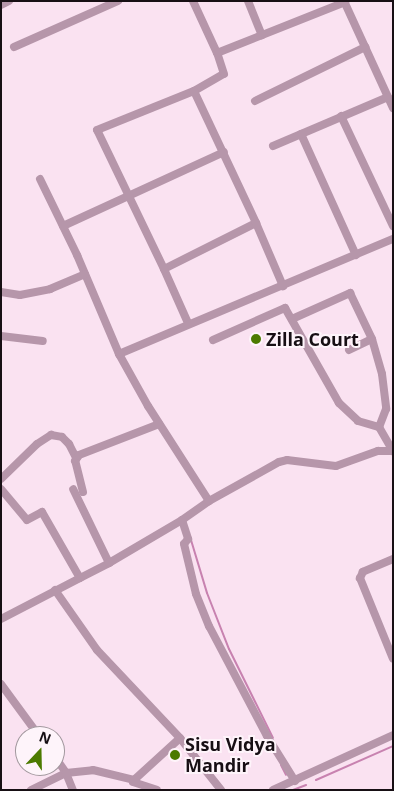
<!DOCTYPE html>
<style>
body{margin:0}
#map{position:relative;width:394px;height:791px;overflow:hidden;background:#fae2f1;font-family:"Open Sans",sans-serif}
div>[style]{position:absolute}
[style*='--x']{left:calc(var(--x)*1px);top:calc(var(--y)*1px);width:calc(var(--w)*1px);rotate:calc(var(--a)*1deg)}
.stream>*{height:2px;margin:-1px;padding:0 1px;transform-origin:1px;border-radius:1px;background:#c882b0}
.minor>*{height:8px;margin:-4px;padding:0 4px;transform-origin:4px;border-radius:4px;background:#b696aa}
.dots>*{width:14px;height:14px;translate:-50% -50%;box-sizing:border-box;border:2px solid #fef4fa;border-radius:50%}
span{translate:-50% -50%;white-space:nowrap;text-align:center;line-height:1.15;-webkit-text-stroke:4px #fef4fa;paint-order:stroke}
.poi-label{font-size:18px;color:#170f14;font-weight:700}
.left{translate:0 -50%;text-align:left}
.frame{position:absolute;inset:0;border:2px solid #170f14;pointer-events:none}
.north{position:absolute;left:15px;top:726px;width:50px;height:50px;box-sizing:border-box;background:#fef4fa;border:1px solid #a2989e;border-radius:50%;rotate:21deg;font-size:14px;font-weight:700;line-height:20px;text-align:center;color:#170f14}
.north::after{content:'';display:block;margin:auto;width:18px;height:22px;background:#4c7a00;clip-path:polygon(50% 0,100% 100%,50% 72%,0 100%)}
</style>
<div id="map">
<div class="stream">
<i style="--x:191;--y:540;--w:55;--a:73.2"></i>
<i style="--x:207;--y:593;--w:60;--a:68.6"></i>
<i style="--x:229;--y:649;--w:99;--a:63.7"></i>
<i style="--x:281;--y:765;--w:11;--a:63"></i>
<i style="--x:316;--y:780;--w:84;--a:-23.8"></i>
<i style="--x:293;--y:790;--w:14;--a:-21"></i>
</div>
<div class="minor">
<i style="--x:193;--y:1;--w:57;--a:65.2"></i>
<i style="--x:248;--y:1;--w:37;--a:68"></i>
<i style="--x:344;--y:1;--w:118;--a:65.4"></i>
<i style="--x:1;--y:5;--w:9;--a:-27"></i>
<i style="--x:14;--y:47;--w:114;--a:-23.9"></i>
<i style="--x:194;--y:91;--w:34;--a:-30"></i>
<i style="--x:224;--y:74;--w:22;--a:-108"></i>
<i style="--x:217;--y:53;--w:138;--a:-21.7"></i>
<i style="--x:255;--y:101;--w:123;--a:-26.1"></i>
<i style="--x:341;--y:116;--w:122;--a:64.7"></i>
<i style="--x:301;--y:134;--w:133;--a:65.6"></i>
<i style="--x:273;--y:146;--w:125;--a:-23.1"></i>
<i style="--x:40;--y:179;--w:85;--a:64"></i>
<i style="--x:77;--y:255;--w:108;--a:67"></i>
<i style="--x:119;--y:354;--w:60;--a:60.9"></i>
<i style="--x:148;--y:406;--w:113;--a:57.3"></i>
<i style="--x:63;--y:226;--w:177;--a:-24.7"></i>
<i style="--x:164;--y:269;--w:103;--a:-26.6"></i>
<i style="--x:1;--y:292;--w:19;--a:9"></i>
<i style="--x:20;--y:295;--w:31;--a:-11"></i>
<i style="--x:50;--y:289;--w:38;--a:-23"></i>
<i style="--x:292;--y:319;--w:64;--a:-24.1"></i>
<i style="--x:350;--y:293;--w:51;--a:64.4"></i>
<i style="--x:372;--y:339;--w:36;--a:74"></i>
<i style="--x:382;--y:374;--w:35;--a:83"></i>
<i style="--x:386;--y:409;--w:19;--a:111"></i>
<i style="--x:379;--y:427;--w:28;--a:60"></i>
<i style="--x:188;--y:323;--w:59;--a:-114"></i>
<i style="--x:164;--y:269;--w:154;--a:-115.7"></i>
<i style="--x:97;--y:130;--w:105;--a:-21.9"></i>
<i style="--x:194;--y:91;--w:146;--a:64.8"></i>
<i style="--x:256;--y:223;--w:69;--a:66.8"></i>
<i style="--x:1;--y:336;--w:42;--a:6.8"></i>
<i style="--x:213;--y:340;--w:79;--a:-24"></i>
<i style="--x:285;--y:308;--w:109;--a:60.4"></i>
<i style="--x:339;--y:403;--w:26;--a:43"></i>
<i style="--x:358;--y:421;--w:22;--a:16"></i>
<i style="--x:349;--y:350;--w:25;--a:-26"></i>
<i style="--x:119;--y:354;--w:297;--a:-22.8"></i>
<i style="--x:1;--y:479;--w:50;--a:-44.2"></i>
<i style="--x:37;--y:444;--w:17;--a:-33"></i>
<i style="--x:51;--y:435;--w:11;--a:10"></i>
<i style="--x:62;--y:437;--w:10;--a:45"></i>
<i style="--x:69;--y:444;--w:16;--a:63"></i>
<i style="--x:1;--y:489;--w:40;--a:50"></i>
<i style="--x:27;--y:520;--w:17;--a:-28"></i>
<i style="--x:42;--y:512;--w:76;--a:60.1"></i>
<i style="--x:80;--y:578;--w:33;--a:-27"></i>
<i style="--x:109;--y:563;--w:82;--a:-115.9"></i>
<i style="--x:83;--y:492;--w:32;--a:-104"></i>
<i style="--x:75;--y:461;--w:7;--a:-56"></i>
<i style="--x:79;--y:455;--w:86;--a:-21.2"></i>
<i style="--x:182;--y:520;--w:20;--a:72"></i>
<i style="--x:188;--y:539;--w:6;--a:129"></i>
<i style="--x:184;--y:544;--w:51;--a:76.5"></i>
<i style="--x:196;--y:594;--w:35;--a:68"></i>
<i style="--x:209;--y:626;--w:124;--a:62.2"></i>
<i style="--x:267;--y:736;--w:53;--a:58.1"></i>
<i style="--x:393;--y:559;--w:33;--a:157"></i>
<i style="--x:363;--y:572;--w:7;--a:117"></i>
<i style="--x:360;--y:578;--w:87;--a:67.8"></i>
<i style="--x:109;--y:563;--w:85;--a:-30.5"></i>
<i style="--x:182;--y:520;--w:33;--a:-35"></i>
<i style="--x:209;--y:501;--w:80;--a:-29.1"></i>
<i style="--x:279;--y:462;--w:8;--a:-14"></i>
<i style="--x:287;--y:460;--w:49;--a:7"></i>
<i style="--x:336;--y:466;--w:45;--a:-19.7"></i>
<i style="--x:378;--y:451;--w:15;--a:0"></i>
<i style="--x:55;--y:590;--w:73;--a:55"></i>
<i style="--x:97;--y:650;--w:121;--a:46.7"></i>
<i style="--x:180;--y:738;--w:66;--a:51.7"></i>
<i style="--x:1;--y:619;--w:89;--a:-27.4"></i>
<i style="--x:1;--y:684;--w:64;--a:53.8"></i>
<i style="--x:55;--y:757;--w:19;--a:55"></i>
<i style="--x:66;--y:773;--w:27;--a:-6"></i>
<i style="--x:93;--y:770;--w:42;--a:13.7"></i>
<i style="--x:134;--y:780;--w:2;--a:117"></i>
<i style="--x:133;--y:782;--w:25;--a:18"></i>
<i style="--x:134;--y:780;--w:62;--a:-42.4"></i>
<i style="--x:31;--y:790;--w:39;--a:-26"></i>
<i style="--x:66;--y:773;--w:18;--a:68"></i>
<i style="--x:273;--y:790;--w:132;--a:-24.6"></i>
</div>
<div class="dots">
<i style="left:256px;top:339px;background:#4c7a00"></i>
<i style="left:175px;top:755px;background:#4c7a00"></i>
</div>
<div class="poi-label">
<span class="left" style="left:266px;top:339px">Zilla Court</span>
<span class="left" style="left:185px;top:755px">Sisu Vidya<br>Mandir</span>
</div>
<div class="frame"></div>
<div class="north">N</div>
</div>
